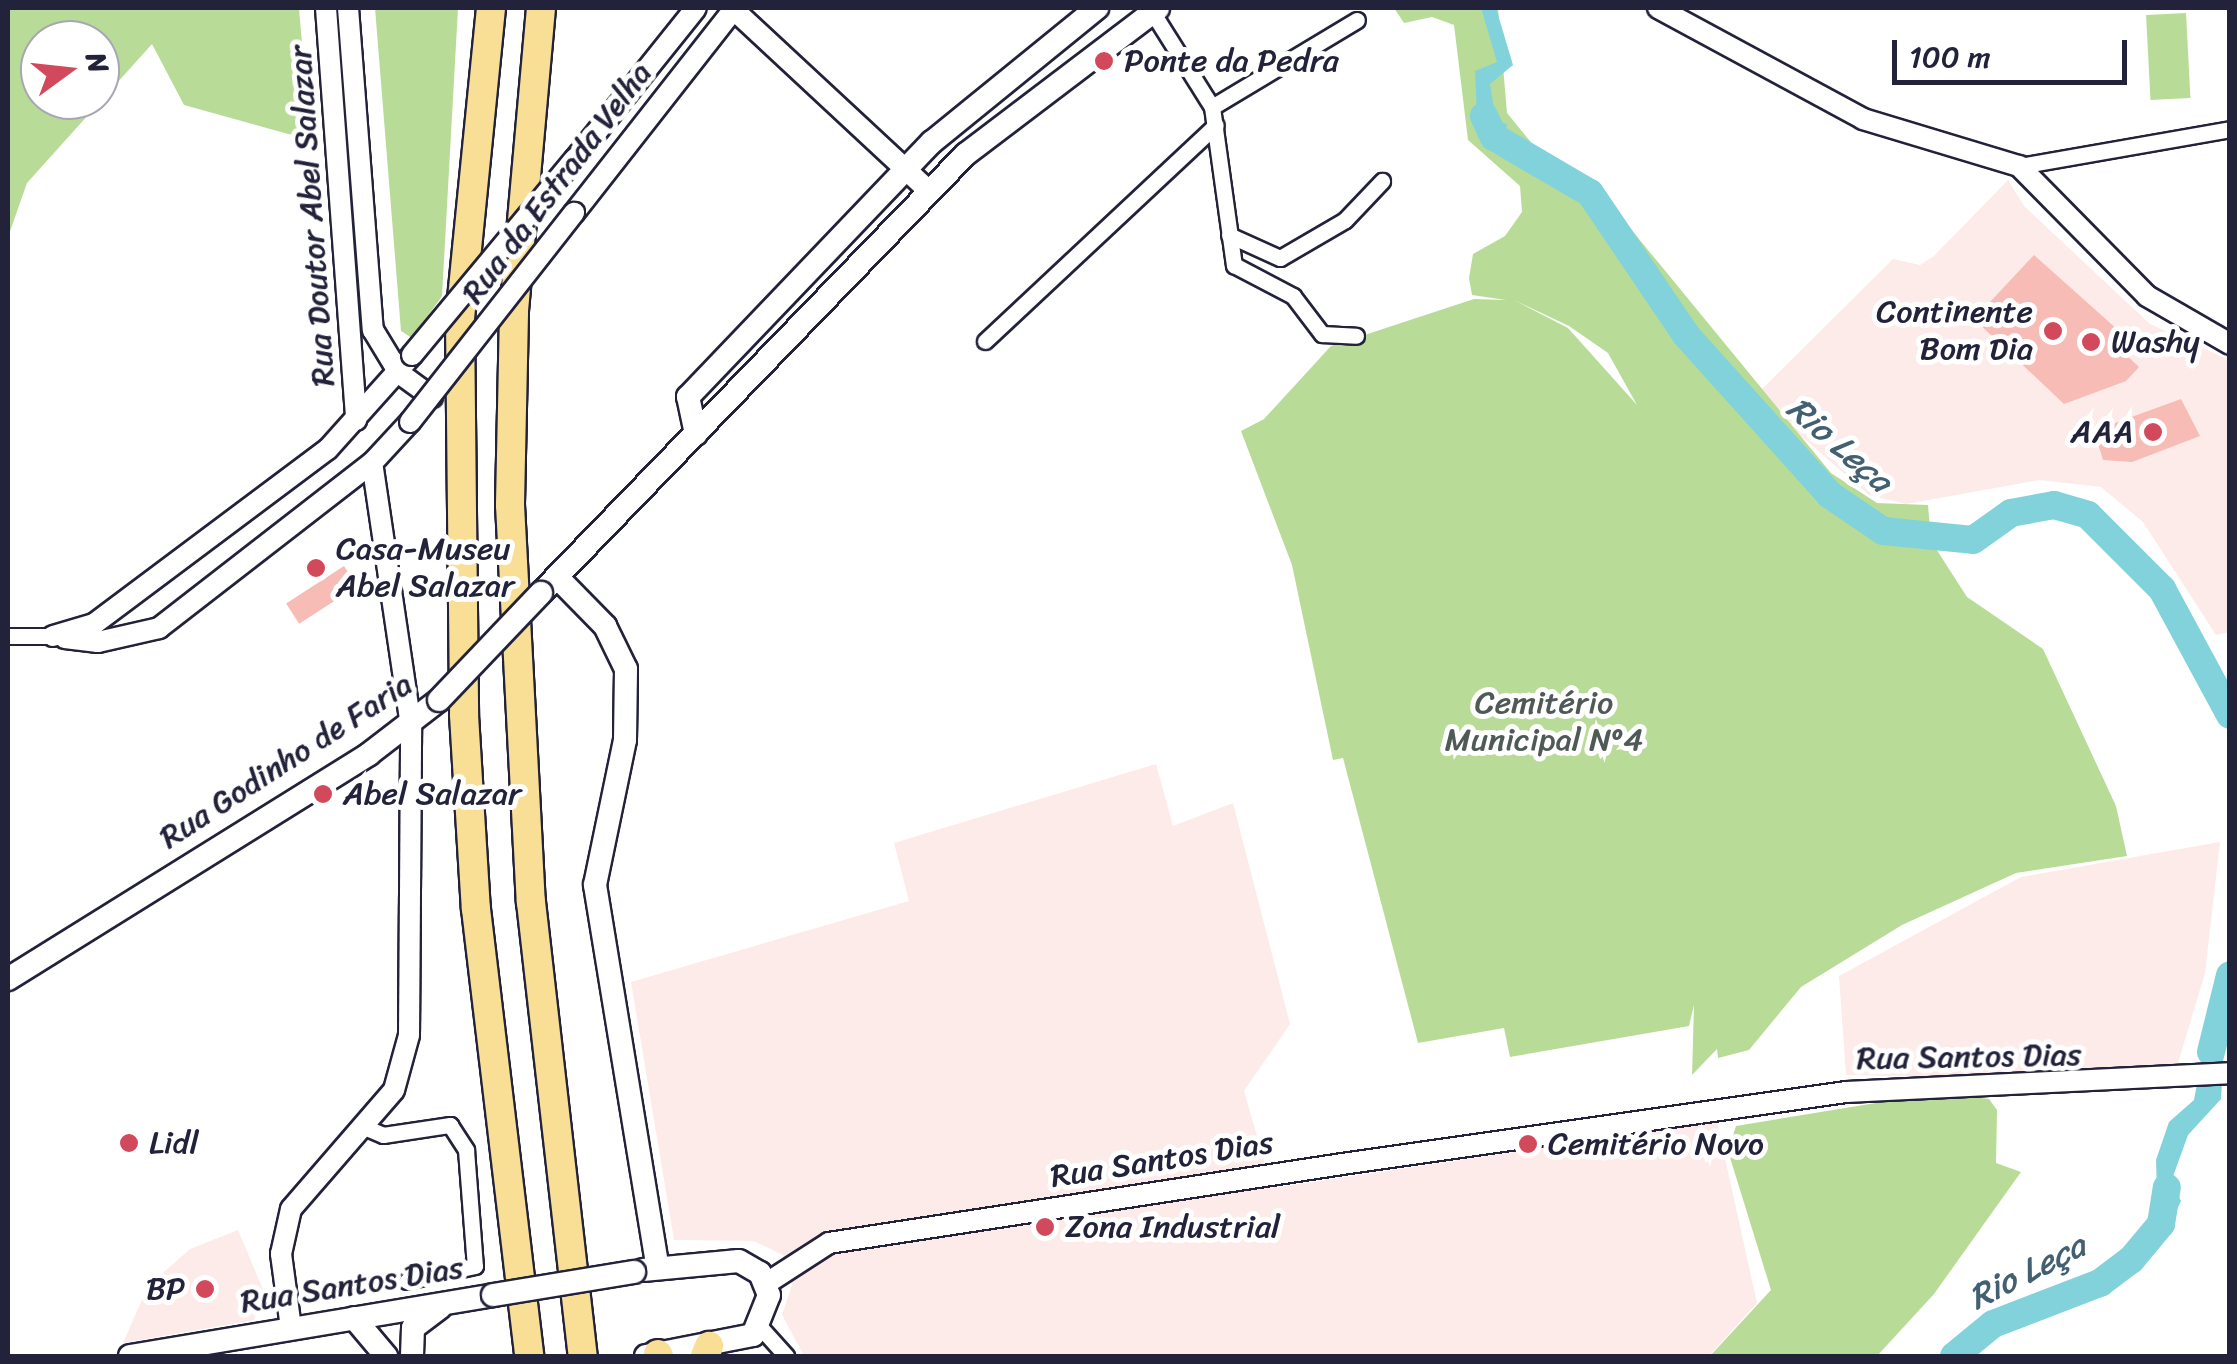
<!DOCTYPE html>
<meta charset="utf-8">
<style>
body{margin:0}
#map{position:relative;width:2237px;height:1364px;overflow:hidden;background:#fff;font-family:Sriracha,sans-serif}
div>[style]{position:absolute}
[style*='--x']{left:calc(var(--x)*1px);top:calc(var(--y)*1px);width:calc(var(--w)*1px);rotate:calc(var(--a)*1deg)}
.built>*{inset:0;background:#fdebe9}
.green>*{inset:0;background:#b8dc97;transform-origin:0 0}
.water>*{inset:0;background:#81d2da}
.river>*{height:28px;margin:-14px;padding:0 14px;transform-origin:14px;border-radius:14px;background:#81d2da}
.building>*{inset:0;background:#f7bcb5;transform-origin:0 0}
.roads{filter:drop-shadow(2px 0 #22223b) drop-shadow(-2px 0 #22223b) drop-shadow(0 2px #22223b) drop-shadow(0 -2px #22223b)}
.minor>*{height:15px;margin:-7.5px;padding:0 7.5px;transform-origin:7.5px;border-radius:7.5px;background:#fff}
.tertiary>*{height:20px;margin:-10px;padding:0 10px;transform-origin:10px;border-radius:10px;background:#fff}
.secondary>*{height:22px;margin:-11px;padding:0 11px;transform-origin:11px;border-radius:11px;background:#fff}
.motorway>*{height:28px;margin:-14px;padding:0 14px;transform-origin:14px;border-radius:14px;background:#f9df96}
.bridges{filter:drop-shadow(2px 0 #22223b) drop-shadow(-2px 0 #22223b) drop-shadow(0 2px #22223b) drop-shadow(0 -2px #22223b)}
.tertiary-bridge>*{height:20px;margin:-10px;padding:0 10px;transform-origin:10px;border-radius:10px;background:#fff}
.secondary-bridge>*{height:22px;margin:-11px;padding:0 11px;transform-origin:11px;border-radius:11px;background:#fff}
.dots>*{width:28px;height:28px;translate:-50% -50%;box-sizing:border-box;border:5px solid #fff;border-radius:50%}
span{translate:-50% -50%;white-space:nowrap;text-align:center;line-height:1.15;-webkit-text-stroke:10px #fff;paint-order:stroke}
.poi-label{font-size:32px;color:#22223b}
.left{translate:0 -50%;text-align:left}
.right{translate:-100% -50%;text-align:right}
.street-label{font-size:32px;color:#22223b}
.park-label{font-size:32px;color:#4f5a57}
.water-label{font-size:35px;color:#436073;font-style:italic}
.frame{position:absolute;inset:0;border:10px solid #22223b;pointer-events:none}
.north{position:absolute;left:20px;top:20px;width:100px;height:100px;box-sizing:border-box;background:#fff;border:2px solid #a7a7b1;border-radius:50%;rotate:75deg;font-size:28px;font-weight:700;line-height:40px;text-align:center;color:#22223b}
.north::after{content:'';display:block;margin:auto;width:35px;height:45px;background:#d1495b;clip-path:polygon(50% 0,100% 100%,50% 72%,0 100%)}
.scale{position:absolute;left:1892px;top:40px;width:235px;height:45px;box-sizing:border-box;border:5px solid #22223b;border-top:0;padding-left:12px;font-size:30px;line-height:35px;white-space:nowrap;color:#22223b;-webkit-text-stroke:8px #fff;paint-order:stroke}
</style>
<div id="map">
<div class="built">
<i style="clip-path:polygon(2008px 180px,2024px 206px,2150px 324px,2229px 360px,2229px 632px,2216px 635px,2143px 522px,2101px 487px,2039px 480px,1906px 504px,1869px 495px,1755px 396px,1893px 259px,1920px 265px,1934px 256px)"></i>
<i style="clip-path:polygon(1156px 764px,1173px 826px,1233px 803px,1290px 1024px,1244px 1091px,1272px 1188px,1717px 1122px,1757px 1303px,1709px 1356px,804px 1356px,782px 1315px,792px 1285px,783px 1255px,754px 1241px,674px 1240px,631px 982px,909px 901px,894px 843px)"></i>
<i style="clip-path:polygon(2220px 842px,2205px 973px,2172px 1083px,1846px 1075px,1839px 976px,2021px 877px)"></i>
<i style="clip-path:polygon(238px 1230px,264px 1292px,254px 1320px,123px 1343px,148px 1286px,190px 1249px)"></i>
</div>
<div class="green">
<i style="clip-path:polygon(evenodd,8px 8px,299px 8px,310px 140px,184px 105px,152px 44px,27px 183px,8px 237px,8px 8px,100px 40px,100px 100px,40px 100px,40px 40px,100px 40px)"></i>
<i style="clip-path:polygon(375px 8px,458px 8px,442px 296px,412px 338px,401px 331px)"></i>
<i style="clip-path:polygon(evenodd,1394px 8px,1498px 8px,1507px 113px,1551px 167px,1586px 183px,1621px 217px,1831px 473px,1877px 503px,1928px 505px,1931px 541px,1967px 597px,2043px 649px,2116px 806px,2127px 856px,2016px 873px,1902px 925px,1801px 987px,1749px 1050px,1718px 1058px,1717px 1049px,1692px 1075px,1694px 1005px,1689px 1026px,1510px 1057px,1504px 1028px,1418px 1043px,1343px 758px,1333px 760px,1292px 565px,1241px 431px,1264px 419px,1331px 346px,1474px 299px,1506px 300px,1472px 295px,1469px 278px,1473px 254px,1505px 236px,1522px 212px,1520px 186px,1468px 140px,1454px 25px,1432px 17px,1404px 23px,1394px 8px,1514px 300px,1569px 326px,1608px 353px,1637px 405px,1568px 328px,1514px 300px)"></i>
<i style="left:2186px;top:13px;width:85px;height:40px;rotate:87deg"></i>
<i style="clip-path:polygon(1937px 1093px,1989px 1099px,1997px 1110px,1996px 1163px,2021px 1172px,1934px 1294px,1877px 1356px,1710px 1356px,1771px 1290px,1728px 1151px,1736px 1126px)"></i>
</div>
<div class="water">
<i style="clip-path:polygon(1481px 8px,1496px 8px,1513px 65px,1490px 84px,1496px 121px,1507px 124px,1502px 150px,1478px 138px,1475px 71px,1497px 62px)"></i>
<i style="clip-path:polygon(2209px 1017px,2226px 1017px,2221px 1099px,2188px 1135px,2171px 1182px,2181px 1201px,2171px 1222px,2158px 1221px,2156px 1160px,2169px 1122px,2194px 1100px)"></i>
</div>
<div class="river">
<i style="--x:1484;--y:116;--w:23;--a:65"></i>
<i style="--x:1494;--y:137;--w:111;--a:30.3"></i>
<i style="--x:1590;--y:193;--w:171;--a:55.9"></i>
<i style="--x:1686;--y:335;--w:215;--a:48"></i>
<i style="--x:1830;--y:495;--w:64;--a:34.2"></i>
<i style="--x:1883;--y:531;--w:90;--a:5.7"></i>
<i style="--x:1973;--y:540;--w:47;--a:-35.4"></i>
<i style="--x:2011;--y:513;--w:44;--a:-10.5"></i>
<i style="--x:2054;--y:505;--w:35;--a:16"></i>
<i style="--x:2088;--y:515;--w:105;--a:45"></i>
<i style="--x:2162;--y:589;--w:143;--a:61.6"></i>
<i style="--x:2211;--y:1052;--w:79;--a:-76.1"></i>
<i style="--x:1954;--y:1356;--w:50;--a:-39.4"></i>
<i style="--x:1993;--y:1324;--w:115;--a:-21"></i>
<i style="--x:2100;--y:1283;--w:39;--a:-37"></i>
<i style="--x:2131;--y:1260;--w:47;--a:-50.2"></i>
<i style="--x:2161;--y:1224;--w:37;--a:-81"></i>
</div>
<div class="building">
<i style="clip-path:polygon(2034px 255px,2128px 339px,2119px 348px,2139px 367px,2126px 381px,2064px 404px,1974px 319px)"></i>
<i style="clip-path:polygon(2181px 399px,2200px 436px,2132px 462px,2103px 460px,2098px 444px,2115px 423px)"></i>
<i style="left:344px;top:566px;width:24px;height:69px;rotate:57deg"></i>
</div>
<div class="roads">
<div class="minor">
<i style="--x:1153;--y:13;--w:111;--a:57.9"></i>
<i style="--x:1212;--y:107;--w:160;--a:82.1"></i>
<i style="--x:1234;--y:265;--w:67;--a:27.7"></i>
<i style="--x:1293;--y:296;--w:48;--a:52.7"></i>
<i style="--x:1322;--y:334;--w:34;--a:3"></i>
<i style="--x:1212;--y:107;--w:169;--a:-31"></i>
<i style="--x:2019;--y:166;--w:214;--a:-9.9"></i>
<i style="--x:1229;--y:235;--w:56;--a:24.3"></i>
<i style="--x:1280;--y:258;--w:75;--a:-30.3"></i>
<i style="--x:1345;--y:220;--w:54;--a:-46.5"></i>
<i style="--x:985;--y:341;--w:316;--a:-43.1"></i>
<i style="--x:8;--y:636;--w:45;--a:0"></i>
<i style="--x:362;--y:1126;--w:23;--a:23"></i>
<i style="--x:383;--y:1135;--w:68;--a:-8.5"></i>
<i style="--x:450;--y:1125;--w:30;--a:57"></i>
<i style="--x:466;--y:1150;--w:116;--a:85.6"></i>
<i style="--x:475;--y:1266;--w:70;--a:167.6"></i>
<i style="--x:761;--y:1328;--w:38;--a:48"></i>
</div>
<div class="tertiary">
<i style="--x:326;--y:8;--w:413;--a:85.8"></i>
<i style="--x:348;--y:8;--w:323;--a:85.6"></i>
<i style="--x:373;--y:330;--w:50;--a:58.8"></i>
<i style="--x:399;--y:373;--w:41;--a:36"></i>
<i style="--x:732;--y:8;--w:269;--a:42.9"></i>
<i style="--x:1658;--y:8;--w:233;--a:28.4"></i>
<i style="--x:1863;--y:119;--w:163;--a:16.8"></i>
<i style="--x:2019;--y:166;--w:182;--a:45.4"></i>
<i style="--x:2147;--y:296;--w:96;--a:30"></i>
<i style="--x:575;--y:159;--w:193;--a:-51.3"></i>
<i style="--x:574;--y:213;--w:261;--a:-51.9"></i>
<i style="--x:53;--y:636;--w:43;--a:-16.3"></i>
<i style="--x:94;--y:624;--w:292;--a:-36.8"></i>
<i style="--x:328;--y:449;--w:126;--a:-48.2"></i>
<i style="--x:65;--y:638;--w:33;--a:7"></i>
<i style="--x:98;--y:642;--w:63;--a:-12.9"></i>
<i style="--x:159;--y:628;--w:269;--a:-37.8"></i>
<i style="--x:372;--y:463;--w:56;--a:-47.2"></i>
<i style="--x:767;--y:1283;--w:74;--a:-32.8"></i>
<i style="--x:829;--y:1243;--w:519;--a:-8.75"></i>
<i style="--x:1342;--y:1164;--w:509;--a:-8.13"></i>
<i style="--x:1846;--y:1092;--w:384;--a:-2.8"></i>
<i style="--x:291;--y:1328;--w:75;--a:-97.7"></i>
<i style="--x:281;--y:1254;--w:46;--a:-77.5"></i>
<i style="--x:291;--y:1209;--w:157;--a:-49.1"></i>
<i style="--x:394;--y:1090;--w:57;--a:-74.7"></i>
<i style="--x:409;--y:1035;--w:309;--a:-89.6"></i>
<i style="--x:411;--y:726;--w:266;--a:-98.4"></i>
</div>
<div class="secondary">
<i style="--x:696;--y:434;--w:38;--a:-102"></i>
<i style="--x:688;--y:397;--w:353;--a:-46.3"></i>
<i style="--x:932;--y:142;--w:213;--a:-39.1"></i>
<i style="--x:557;--y:577;--w:69;--a:45.6"></i>
<i style="--x:605;--y:626;--w:48;--a:64"></i>
<i style="--x:626;--y:669;--w:71;--a:90.8"></i>
<i style="--x:625;--y:740;--w:148;--a:101.7"></i>
<i style="--x:595;--y:885;--w:388;--a:80.7"></i>
<i style="--x:541;--y:593;--w:611;--a:-45.93"></i>
<i style="--x:966;--y:154;--w:241;--a:-37.2"></i>
<i style="--x:8;--y:979;--w:425;--a:-31.9"></i>
<i style="--x:369;--y:754;--w:88;--a:-37.6"></i>
<i style="--x:643;--y:1270;--w:96;--a:-5.4"></i>
<i style="--x:739;--y:1261;--w:24;--a:30"></i>
<i style="--x:760;--y:1273;--w:24;--a:68"></i>
<i style="--x:769;--y:1295;--w:43;--a:111.8"></i>
<i style="--x:753;--y:1335;--w:109;--a:168.9"></i>
<i style="--x:354;--y:1318;--w:50;--a:49.9"></i>
<i style="--x:130;--y:1356;--w:368;--a:-9.5"></i>
<i style="--x:412;--y:1356;--w:28;--a:-88"></i>
<i style="--x:413;--y:1328;--w:34;--a:-37"></i>
</div>
<div class="motorway">
<i style="--x:491;--y:8;--w:314;--a:95.7"></i>
<i style="--x:460;--y:320;--w:395;--a:89.4"></i>
<i style="--x:464;--y:715;--w:194;--a:86.5"></i>
<i style="--x:476;--y:909;--w:450;--a:83.2"></i>
<i style="--x:541;--y:8;--w:306;--a:95.1"></i>
<i style="--x:514;--y:313;--w:192;--a:91.2"></i>
<i style="--x:510;--y:505;--w:398;--a:87"></i>
<i style="--x:531;--y:902;--w:457;--a:83.5"></i>
<i style="--x:658;--y:1354;--w:2;--a:63"></i>
<i style="--x:705;--y:1356;--w:11;--a:-68"></i>
</div>
</div>
<div class="bridges">
<div class="tertiary-bridge">
<i style="--x:412;--y:355;--w:255;--a:-50.3"></i>
<i style="--x:410;--y:422;--w:266;--a:-51.9"></i>
</div>
<div class="secondary-bridge">
<i style="--x:439;--y:700;--w:148;--a:-46.4"></i>
<i style="--x:493;--y:1295;--w:143;--a:-9.3"></i>
</div>
</div>
<div class="dots">
<i style="left:1104px;top:61px;background:#d1495b"></i>
<i style="left:2053px;top:331px;background:#d1495b"></i>
<i style="left:2091px;top:342px;background:#d1495b"></i>
<i style="left:2153px;top:432px;background:#d1495b"></i>
<i style="left:316px;top:568px;background:#d1495b"></i>
<i style="left:323px;top:794px;background:#d1495b"></i>
<i style="left:129px;top:1143px;background:#d1495b"></i>
<i style="left:1528px;top:1144px;background:#d1495b"></i>
<i style="left:1045px;top:1227px;background:#d1495b"></i>
<i style="left:205px;top:1289px;background:#d1495b"></i>
</div>
<div class="poi-label">
<span class="left" style="left:1124px;top:61px">Ponte da Pedra</span>
<span class="right" style="left:2033px;top:331px">Continente<br>Bom Dia</span>
<span class="left" style="left:2111px;top:342px">Washy</span>
<span class="right" style="left:2133px;top:432px">AAA</span>
<span class="left" style="left:336px;top:568px">Casa-Museu<br>Abel Salazar</span>
<span class="left" style="left:343px;top:794px">Abel Salazar</span>
<span class="left" style="left:149px;top:1143px">Lidl</span>
<span class="left" style="left:1548px;top:1144px">Cemitério Novo</span>
<span class="left" style="left:1065px;top:1227px">Zona Industrial</span>
<span class="right" style="left:185px;top:1289px">BP</span>
</div>
<div class="street-label">
<span style="left:557px;top:183px;rotate:-53deg">Rua da Estrada Velha</span>
<span style="left:312px;top:216px;rotate:-94deg">Rua Doutor Abel Salazar</span>
<span style="left:286px;top:761px;rotate:-33deg">Rua Godinho de Faria</span>
<span style="left:1969px;top:1057px;rotate:-1deg">Rua Santos Dias</span>
<span style="left:1162px;top:1160px;rotate:-9deg">Rua Santos Dias</span>
<span style="left:352px;top:1285px;rotate:-9deg">Rua Santos Dias</span>
</div>
<div class="park-label">
<span style="left:1544px;top:722px">Cemitério<br>Municipal Nº4</span>
</div>
<div class="water-label">
<span style="left:1840px;top:444px;rotate:41deg">Rio Leça</span>
<span style="left:2027px;top:1271px;rotate:-27deg">Rio Leça</span>
</div>
<div class="frame"></div>
<div class="north">N</div>
<div class="scale">100 m</div>
</div>
